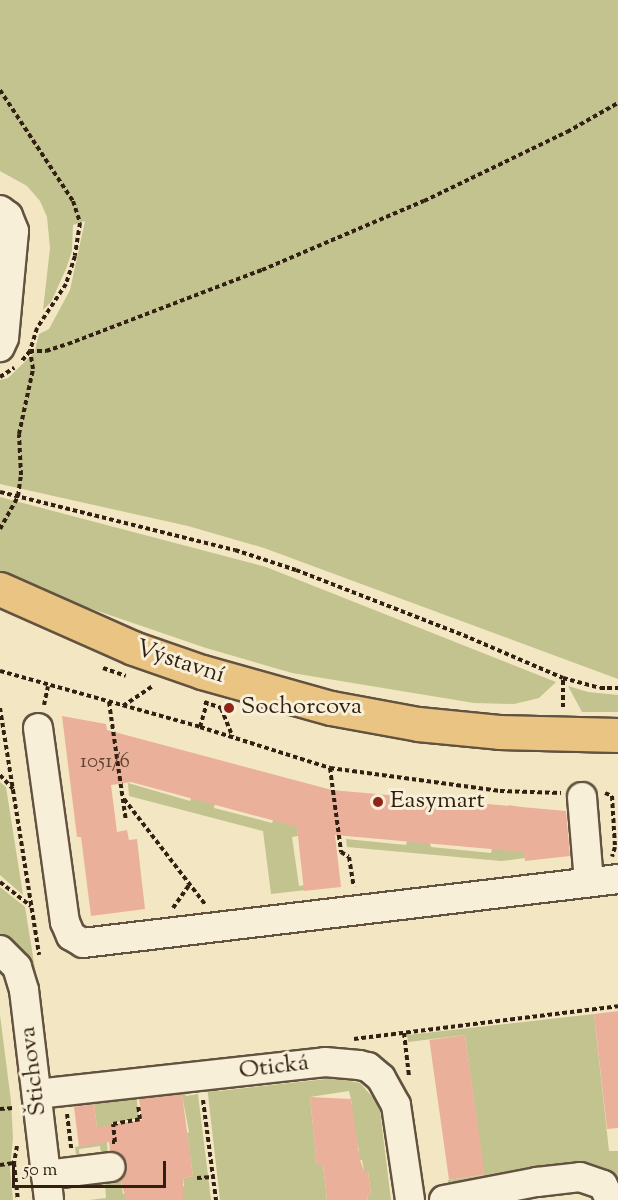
<!DOCTYPE html>
<meta charset="utf-8">
<style>
body{margin:0}
#map{position:relative;width:618px;height:1200px;overflow:hidden;background:#f3e7c3;font-family:"Sorts Mill Goudy",serif}
div>[style]{position:absolute}
[style*='--x']{left:calc(var(--x)*1px);top:calc(var(--y)*1px);width:calc(var(--w)*1px);rotate:calc(var(--a)*1deg)}
.green>*{inset:0;background:#c2c38f}
.building>*{inset:0;background:#ebb09a;transform-origin:0 0}
.path>*{height:4px;margin-top:-2px;transform-origin:0;background:repeating-linear-gradient(90deg,#322113 0 4.5px,transparent 0 7.5px)}
.roads{filter:drop-shadow(2px 0 #62523f) drop-shadow(-2px 0 #62523f) drop-shadow(0 2px #62523f) drop-shadow(0 -2px #62523f)}
.minor>*{height:28px;margin:-14px;padding:0 14px;transform-origin:14px;border-radius:14px;background:#f7efd8}
.major>*{height:33px;margin:-16.5px;padding:0 16.5px;transform-origin:16.5px;border-radius:16.5px;background:#eac482}
.dots>*{width:16px;height:16px;translate:-50% -50%;box-sizing:border-box;border:3px solid #f7efd8;border-radius:50%}
span{translate:-50% -50%;white-space:nowrap;text-align:center;line-height:1.15;-webkit-text-stroke:6px #f7efd8;paint-order:stroke}
.number-label{font-size:21px;color:#604535}
.number-label span{-webkit-text-stroke-width:0}
.street-label{font-size:24px;color:#322113}
.poi-label{font-size:24px;color:#322113}
.left{translate:0 -50%;text-align:left}
.scale{position:absolute;left:12px;top:1161px;width:154px;height:27px;box-sizing:border-box;border:3px solid #322113;border-top:0;padding-left:8px;font-size:18px;line-height:21px;white-space:nowrap;color:#322113;-webkit-text-stroke:4px #f7efd8;paint-order:stroke}
</style>
<div id="map">
<div class="green">
<i style="clip-path:polygon(0 0,618px 0,618px 679px,264px 548px,188px 526px,0 484px,0 380px,8px 378px,34px 353px,39px 334px,49px 329px,70px 290px,85px 221px,73px 225px,72px 251px,66px 269px,51px 302px,43px 310px,50px 248px,47px 217px,40px 201px,27px 186px,0 171px)"></i>
<i style="clip-path:polygon(0 497px,266px 567px,556px 682px,539px 698px,514px 704px,474px 703px,292px 673px,206px 648px,89px 608px,85px 613px,0 576px)"></i>
<i style="clip-path:polygon(568px 686px,588px 692px,618px 695px,618px 712px,582px 712px)"></i>
<i style="clip-path:polygon(0 782px,6px 787px,23px 895px,0 875px)"></i>
<i style="clip-path:polygon(128px 783px,190px 801px,192px 796px,215px 802px,214px 808px,272px 823px,274px 819px,297px 825px,298px 836px,292px 837px,299px 886px,305px 885px,306px 890px,271px 894px,263px 831px,129px 796px)"></i>
<i style="clip-path:polygon(509px 805px,519px 807px,525px 858px,501px 861px,347px 847px,346px 839px,406px 845px,407px 841px,430px 843px,431px 847px,491px 853px,492px 849px,504px 849px)"></i>
<i style="clip-path:polygon(0 887px,25px 907px,36px 975px,32px 976px,0 941px)"></i>
<i style="clip-path:polygon(594px 1014px,609px 1151px,618px 1151px,618px 1195px,617px 1192px,449px 1188px,448px 1180px,484px 1175px,465px 1035px,408px 1042px,407px 1035px)"></i>
<i style="clip-path:polygon(0 1015px,11px 1101px,13px 1138px,10px 1168px,13px 1200px,0 1200px)"></i>
<i style="clip-path:polygon(335px 1078px,360px 1083px,376px 1101px,380px 1111px,391px 1200px,368px 1200px,367px 1195px,371px 1195px,368px 1171px,364px 1171px,362px 1160px,356px 1161px,359px 1150px,348px 1105px,352px 1104px,349px 1091px,310px 1097px,317px 1165px,323px 1165px,327px 1200px,220px 1200px,207px 1086px,218px 1085px,219px 1091px)"></i>
<i style="clip-path:polygon(181px 1090px,185px 1090px,186px 1096px,198px 1094px,211px 1200px,89px 1200px,106px 1198px,105px 1184px,121px 1181px,123px 1194px,184px 1186px,183px 1178px,193px 1176px,187px 1133px,189px 1132px)"></i>
<i style="clip-path:polygon(136px 1094px,139px 1118px,112px 1123px,114px 1141px,107px 1142px,108px 1158px,102px 1159px,100px 1146px,79px 1149px,80px 1162px,77px 1162px,75px 1147px,99px 1143px,94px 1104px,74px 1107px,73px 1104px)"></i>
</div>
<div class="building">
<i style="clip-path:polygon(62px 716px,106px 724px,107px 730px,332px 790px,566px 811px,570px 856px,525px 861px,524px 852px,335px 835px,341px 887px,304px 891px,297px 827px,131px 782px,111px 785px,117px 832px,127px 830px,129px 840px,137px 839px,145px 909px,91px 916px,81px 837px,77px 837px)"></i>
<i style="clip-path:polygon(618px 1011px,618px 1128px,607px 1129px,594px 1014px)"></i>
<i style="left:465px;top:1035px;width:141px;height:36px;rotate:82deg"></i>
<i style="clip-path:polygon(182px 1094px,193px 1176px,183px 1178px,183px 1200px,126px 1200px,121px 1181px,116px 1182px,126px 1173px,124px 1158px,110px 1151px,109px 1142px,79px 1147px,74px 1107px,94px 1104px,97px 1127px,142px 1120px,139px 1099px)"></i>
<i style="clip-path:polygon(310px 1097px,351px 1099px,360px 1160px,364px 1171px,368px 1171px,371px 1195px,367px 1195px,368px 1200px,327px 1200px,323px 1165px,317px 1166px)"></i>
</div>
<div class="path">
<i style="--x:0;--y:90;--w:133;--a:56.7"></i>
<i style="--x:73;--y:201;--w:23;--a:72"></i>
<i style="--x:80;--y:223;--w:33;--a:99"></i>
<i style="--x:75;--y:256;--w:29;--a:108"></i>
<i style="--x:66;--y:284;--w:53;--a:123.4"></i>
<i style="--x:37;--y:328;--w:24;--a:107"></i>
<i style="--x:30;--y:351;--w:13;--a:129"></i>
<i style="--x:0;--y:377;--w:17;--a:-33"></i>
<i style="--x:0;--y:492;--w:242;--a:13.9"></i>
<i style="--x:235;--y:550;--w:64;--a:18.2"></i>
<i style="--x:296;--y:570;--w:187;--a:21.3"></i>
<i style="--x:470;--y:638;--w:101;--a:23.3"></i>
<i style="--x:563;--y:678;--w:38;--a:15"></i>
<i style="--x:600;--y:688;--w:18;--a:0"></i>
<i style="--x:0;--y:529;--w:38;--a:-61"></i>
<i style="--x:18;--y:496;--w:21;--a:-82"></i>
<i style="--x:21;--y:475;--w:41;--a:-92.8"></i>
<i style="--x:19;--y:434;--w:66;--a:-77.8"></i>
<i style="--x:33;--y:369;--w:18;--a:-99"></i>
<i style="--x:30;--y:351;--w:16;--a:0"></i>
<i style="--x:46;--y:351;--w:23;--a:-18"></i>
<i style="--x:68;--y:344;--w:208;--a:-20.9"></i>
<i style="--x:262;--y:270;--w:176;--a:-23.1"></i>
<i style="--x:424;--y:201;--w:159;--a:-25.8"></i>
<i style="--x:567;--y:132;--w:59;--a:-29.6"></i>
<i style="--x:103;--y:668;--w:24;--a:19"></i>
<i style="--x:0;--y:671;--w:208;--a:15.6"></i>
<i style="--x:200;--y:727;--w:136;--a:17.5"></i>
<i style="--x:330;--y:768;--w:172;--a:7.7"></i>
<i style="--x:500;--y:791;--w:61;--a:1.9"></i>
<i style="--x:109;--y:702;--w:120;--a:81.9"></i>
<i style="--x:204;--y:702;--w:18;--a:19"></i>
<i style="--x:221;--y:708;--w:31;--a:68"></i>
<i style="--x:44;--y:705;--w:19;--a:-78"></i>
<i style="--x:123;--y:706;--w:37;--a:-34"></i>
<i style="--x:563;--y:707;--w:29;--a:-90"></i>
<i style="--x:0;--y:708;--w:250;--a:81"></i>
<i style="--x:200;--y:727;--w:25;--a:-74"></i>
<i style="--x:330;--y:768;--w:85;--a:82.5"></i>
<i style="--x:341;--y:852;--w:9;--a:32"></i>
<i style="--x:349;--y:857;--w:30;--a:81"></i>
<i style="--x:0;--y:775;--w:19;--a:47"></i>
<i style="--x:605;--y:793;--w:8;--a:23"></i>
<i style="--x:612;--y:796;--w:51;--a:86.6"></i>
<i style="--x:615;--y:847;--w:10;--a:107"></i>
<i style="--x:124;--y:799;--w:133;--a:52.4"></i>
<i style="--x:0;--y:882;--w:39;--a:38"></i>
<i style="--x:173;--y:908;--w:29;--a:-55"></i>
<i style="--x:404;--y:1033;--w:43;--a:83.4"></i>
<i style="--x:354;--y:1039;--w:266;--a:-7.1"></i>
<i style="--x:203;--y:1100;--w:101;--a:82.6"></i>
<i style="--x:0;--y:1109;--w:14;--a:-4"></i>
<i style="--x:67;--y:1114;--w:35;--a:83"></i>
<i style="--x:112;--y:1142;--w:3;--a:0"></i>
<i style="--x:115;--y:1142;--w:18;--a:-96"></i>
<i style="--x:113;--y:1124;--w:27;--a:-10"></i>
<i style="--x:140;--y:1119;--w:14;--a:-98"></i>
<i style="--x:17;--y:1146;--w:17;--a:100"></i>
<i style="--x:14;--y:1163;--w:37;--a:84"></i>
<i style="--x:0;--y:1165;--w:14;--a:-8"></i>
<i style="--x:197;--y:1178;--w:16;--a:-4"></i>
</div>
<div class="roads">
<div class="minor">
<i style="--x:0;--y:210;--w:10;--a:37"></i>
<i style="--x:8;--y:216;--w:16;--a:68"></i>
<i style="--x:14;--y:231;--w:107;--a:95.3"></i>
<i style="--x:4;--y:338;--w:10;--a:114"></i>
<i style="--x:38;--y:728;--w:196;--a:82.1"></i>
<i style="--x:65;--y:922;--w:15;--a:67"></i>
<i style="--x:71;--y:936;--w:14;--a:30"></i>
<i style="--x:83;--y:943;--w:539;--a:-6.82"></i>
<i style="--x:582;--y:797;--w:85;--a:85.3"></i>
<i style="--x:0;--y:950;--w:24;--a:45"></i>
<i style="--x:17;--y:967;--w:24;--a:73"></i>
<i style="--x:24;--y:990;--w:211;--a:83.2"></i>
<i style="--x:37;--y:1094;--w:290;--a:-6.3"></i>
<i style="--x:325;--y:1062;--w:34;--a:5"></i>
<i style="--x:359;--y:1065;--w:9;--a:13"></i>
<i style="--x:368;--y:1067;--w:17;--a:40"></i>
<i style="--x:381;--y:1078;--w:31;--a:61"></i>
<i style="--x:396;--y:1105;--w:96;--a:81.6"></i>
<i style="--x:46;--y:1175;--w:65;--a:-7"></i>
<i style="--x:444;--y:1200;--w:95;--a:-11"></i>
<i style="--x:537;--y:1182;--w:43;--a:-6.6"></i>
<i style="--x:580;--y:1177;--w:24;--a:19"></i>
<i style="--x:603;--y:1185;--w:17;--a:65"></i>
</div>
<div class="major">
<i style="--x:0;--y:589;--w:145;--a:23.9"></i>
<i style="--x:133;--y:648;--w:73;--a:19.2"></i>
<i style="--x:202;--y:672;--w:134;--a:15.6"></i>
<i style="--x:331;--y:708;--w:88;--a:10.4"></i>
<i style="--x:418;--y:724;--w:81;--a:5.6"></i>
<i style="--x:499;--y:732;--w:119;--a:1.4"></i>
</div>
</div>
<div class="dots">
<i style="left:229px;top:708px;background:#8f2418"></i>
<i style="left:378px;top:802px;background:#8f2418"></i>
</div>
<div class="number-label">
<span style="left:105px;top:762px">1051/6</span>
</div>
<div class="street-label">
<span style="left:180px;top:663px;rotate:18deg">Výstavní</span>
<span style="left:274px;top:1068px;rotate:-7deg">Otická</span>
<span style="left:34px;top:1071px;rotate:-97deg">Štichova</span>
</div>
<div class="poi-label">
<span class="left" style="left:241px;top:708px">Sochorcova</span>
<span class="left" style="left:390px;top:802px">Easymart</span>
</div>
<div class="scale">50 m</div>
</div>
